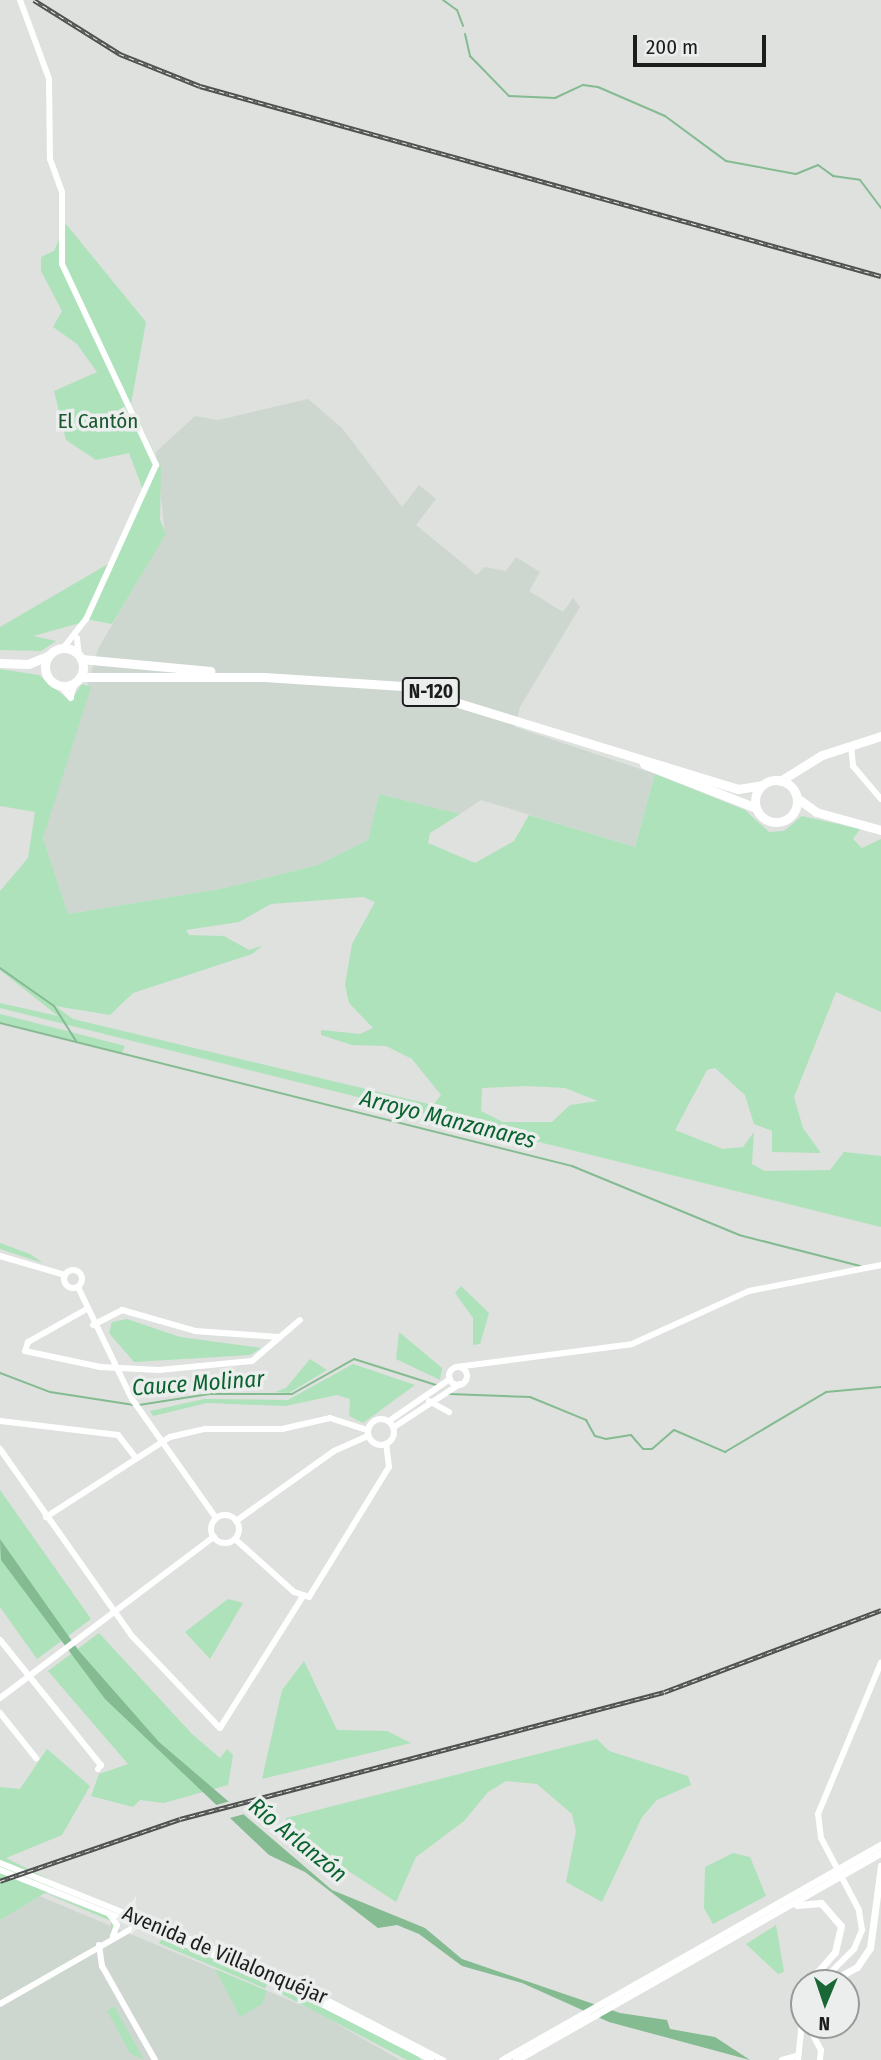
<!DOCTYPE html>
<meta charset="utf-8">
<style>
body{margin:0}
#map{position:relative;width:881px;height:2060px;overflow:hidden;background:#dee1de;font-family:"Fira Sans Condensed",sans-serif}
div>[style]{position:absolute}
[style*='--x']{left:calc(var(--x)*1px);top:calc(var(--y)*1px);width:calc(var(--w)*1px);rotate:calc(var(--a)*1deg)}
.built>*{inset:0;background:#cdd7cf}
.green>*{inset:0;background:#aee2ba;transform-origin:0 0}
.water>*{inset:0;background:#84bb91}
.pier>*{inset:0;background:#dee1de}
.stream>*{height:2px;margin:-1px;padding:0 1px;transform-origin:1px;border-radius:1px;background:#84bb91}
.minor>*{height:6px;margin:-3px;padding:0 3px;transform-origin:3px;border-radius:3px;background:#fff}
.minor>.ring{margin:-3px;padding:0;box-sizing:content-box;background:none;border:6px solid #fff;border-radius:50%}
.major>*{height:7px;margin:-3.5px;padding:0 3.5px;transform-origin:3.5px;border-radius:3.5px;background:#fff}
.highway>*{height:9px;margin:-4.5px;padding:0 4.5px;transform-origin:4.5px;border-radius:4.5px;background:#fff}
.highway>.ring{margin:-4.5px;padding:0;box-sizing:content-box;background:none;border:9px solid #fff;border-radius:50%}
.rail>*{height:4.5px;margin-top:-2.25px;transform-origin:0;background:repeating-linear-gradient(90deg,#ebeeec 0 5px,#4f504f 0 10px);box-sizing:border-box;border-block:2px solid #4f504f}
span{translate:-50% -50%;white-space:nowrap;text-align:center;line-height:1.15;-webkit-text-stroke:7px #ebeeec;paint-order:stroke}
.shield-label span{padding:2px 5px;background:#ebeeec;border:2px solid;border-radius:5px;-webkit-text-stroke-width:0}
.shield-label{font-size:19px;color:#1c1d1c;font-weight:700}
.park-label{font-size:21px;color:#1b572f}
.street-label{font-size:21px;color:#1c1d1c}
.water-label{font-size:23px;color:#09632f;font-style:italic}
.north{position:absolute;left:790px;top:1969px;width:70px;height:70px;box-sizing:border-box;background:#ebeeec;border:2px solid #989a99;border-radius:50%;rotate:182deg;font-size:19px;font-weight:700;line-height:28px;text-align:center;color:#1c1d1c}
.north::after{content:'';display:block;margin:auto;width:24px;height:32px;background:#1a6736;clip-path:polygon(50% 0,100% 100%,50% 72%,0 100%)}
.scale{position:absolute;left:633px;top:35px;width:133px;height:32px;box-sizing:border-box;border:4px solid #1c1d1c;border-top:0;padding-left:9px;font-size:21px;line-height:24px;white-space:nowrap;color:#1c1d1c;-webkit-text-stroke:5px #ebeeec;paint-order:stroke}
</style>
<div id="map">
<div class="built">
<i style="clip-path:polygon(308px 399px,342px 428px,402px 507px,419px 485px,436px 499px,416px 525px,477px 575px,484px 567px,506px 571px,516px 557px,540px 572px,529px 591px,563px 612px,573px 598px,580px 607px,520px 707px,515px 727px,655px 774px,635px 847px,481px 800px,460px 814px,379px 794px,368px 840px,318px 865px,220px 889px,68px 914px,43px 838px,98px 649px,165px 534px,156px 452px,195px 416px,218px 420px)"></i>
<i style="clip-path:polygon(39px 1896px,313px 2010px,400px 2060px,0 2060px,0 1920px)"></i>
</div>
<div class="green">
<i style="clip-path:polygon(66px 224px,146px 322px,131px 404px,161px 467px,160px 520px,166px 534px,112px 624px,91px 620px,33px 636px,56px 641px,41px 651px,0 650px,0 627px,108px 564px,143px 490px,129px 453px,96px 460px,66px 440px,54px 391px,97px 372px,77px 344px,53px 327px,62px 311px,41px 271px,41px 257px,54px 251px)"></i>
<i style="clip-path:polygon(evenodd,0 669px,39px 675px,70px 701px,82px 684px,91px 687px,43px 838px,68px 914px,220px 889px,318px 865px,368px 840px,379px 794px,460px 814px,430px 833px,428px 843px,475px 863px,514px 841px,529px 815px,635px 847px,655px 774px,745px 810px,769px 832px,784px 831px,802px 816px,860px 829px,853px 839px,862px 848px,881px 839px,881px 1012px,836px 992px,794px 1097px,803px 1128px,821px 1153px,772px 1152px,772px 1131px,754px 1124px,745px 1095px,715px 1068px,707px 1070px,675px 1130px,723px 1149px,743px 1147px,754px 1132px,752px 1164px,765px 1171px,830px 1170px,844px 1152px,881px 1156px,881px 1227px,0 1008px,0 1003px,58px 1016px,0 970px,0 891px,28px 858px,35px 812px,0 806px,0 669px,363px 897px,375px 902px,352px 944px,345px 985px,349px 1003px,373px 1028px,360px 1034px,321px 1030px,321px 1035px,352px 1045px,386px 1046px,412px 1059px,441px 1095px,433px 1105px,73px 1019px,55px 1006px,110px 1015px,133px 993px,252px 954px,262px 946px,249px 950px,224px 936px,189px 935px,186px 930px,239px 922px,271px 904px,363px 897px,0 669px,527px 1086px,565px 1088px,598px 1101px,570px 1105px,552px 1122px,503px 1122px,481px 1111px,482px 1088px,527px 1086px)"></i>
<i style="clip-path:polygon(0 1014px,63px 1030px,125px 1046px,122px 1053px,0 1022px)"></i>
<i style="clip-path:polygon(0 1243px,30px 1254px,43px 1263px,0 1249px)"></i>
<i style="clip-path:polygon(461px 1286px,489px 1313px,480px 1344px,473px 1345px,473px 1318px,455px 1293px)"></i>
<i style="clip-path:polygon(127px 1319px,180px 1337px,261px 1348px,250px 1355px,134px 1362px,109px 1333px,112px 1322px)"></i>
<i style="clip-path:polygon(399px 1332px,442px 1368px,440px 1380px,396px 1359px)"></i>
<i style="clip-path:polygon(310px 1359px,327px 1370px,289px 1393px,275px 1392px,286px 1388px)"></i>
<i style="clip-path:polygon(353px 1364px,415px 1385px,363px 1423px,349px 1416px,350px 1399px,337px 1395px,285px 1406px,207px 1403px,153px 1416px,150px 1411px,204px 1399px,288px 1400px)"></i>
<i style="clip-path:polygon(0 1490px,91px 1619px,37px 1659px,0 1607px)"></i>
<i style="clip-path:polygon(228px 1599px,243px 1603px,210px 1659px,185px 1632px)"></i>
<i style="clip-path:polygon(99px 1633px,192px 1734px,220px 1758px,227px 1749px,233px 1755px,228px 1785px,164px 1803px,140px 1800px,133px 1807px,91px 1796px,99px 1774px,128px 1764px,48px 1671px)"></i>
<i style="clip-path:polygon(304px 1661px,337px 1730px,387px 1731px,411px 1743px,262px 1779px,282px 1690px)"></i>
<i style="clip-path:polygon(597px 1739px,609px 1751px,688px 1776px,691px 1785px,657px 1800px,642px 1817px,602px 1902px,566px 1882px,576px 1831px,572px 1814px,537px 1784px,506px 1781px,488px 1792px,464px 1821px,416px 1857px,396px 1902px,284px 1829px,286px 1818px)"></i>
<i style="clip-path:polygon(47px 1749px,90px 1786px,62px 1835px,6px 1858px,60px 1885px,53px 1889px,158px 1928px,407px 2043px,159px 1929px,52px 1889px,46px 1893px,108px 1916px,115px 1924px,111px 1934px,111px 1921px,45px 1893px,0 1920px,0 1787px,20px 1789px)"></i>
<i style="clip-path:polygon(733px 1853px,750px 1857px,766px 1896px,713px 1924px,704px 1908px,705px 1867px)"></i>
<i style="clip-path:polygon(776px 1925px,784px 1972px,778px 1974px,746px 1944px)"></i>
<i style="left:162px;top:1937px;width:115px;height:7px;rotate:23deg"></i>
<i style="clip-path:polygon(215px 1969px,267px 1991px,262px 2004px,240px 2017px)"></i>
<i style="clip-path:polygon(279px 1986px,417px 2055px,421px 2060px,407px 2060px,274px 1990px)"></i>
<i style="clip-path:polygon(114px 2006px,144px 2060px,130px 2053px,116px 2027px,107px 2011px)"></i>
</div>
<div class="water">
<i style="clip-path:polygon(0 1539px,79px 1651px,159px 1742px,332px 1890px,425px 1928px,462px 1959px,620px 2013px,667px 2020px,670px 2029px,715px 2037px,750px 2060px,609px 2022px,522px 1983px,462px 1966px,419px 1934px,397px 1925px,378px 1928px,305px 1872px,269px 1855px,105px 1699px,1px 1560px)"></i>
</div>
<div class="pier">
<i style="clip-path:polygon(238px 1799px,252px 1812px,226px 1819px,209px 1807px)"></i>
</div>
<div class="stream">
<i style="--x:443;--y:0;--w:17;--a:36"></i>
<i style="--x:457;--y:10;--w:17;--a:69"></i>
<i style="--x:465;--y:34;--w:23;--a:77"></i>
<i style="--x:470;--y:56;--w:56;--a:45.7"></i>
<i style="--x:509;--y:96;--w:46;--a:2.5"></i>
<i style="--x:555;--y:98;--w:31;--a:-25"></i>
<i style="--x:583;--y:85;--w:15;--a:8"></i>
<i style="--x:598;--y:87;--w:73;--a:23.4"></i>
<i style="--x:665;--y:116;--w:76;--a:36.4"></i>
<i style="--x:726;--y:161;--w:71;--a:10.5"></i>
<i style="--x:796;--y:174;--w:24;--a:-22"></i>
<i style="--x:818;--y:165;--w:19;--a:36"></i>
<i style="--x:833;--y:176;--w:27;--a:8"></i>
<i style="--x:860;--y:180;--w:35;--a:53"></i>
<i style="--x:0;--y:968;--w:66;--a:35.1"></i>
<i style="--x:54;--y:1006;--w:41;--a:57.8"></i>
<i style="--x:0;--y:1023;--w:590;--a:14.04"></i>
<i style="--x:572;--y:1166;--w:181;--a:22.4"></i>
<i style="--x:739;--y:1235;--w:125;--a:14.4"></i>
<i style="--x:0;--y:1373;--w:53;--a:20.8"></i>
<i style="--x:50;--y:1392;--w:85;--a:8.8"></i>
<i style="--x:449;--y:1394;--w:81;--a:2.1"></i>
<i style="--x:530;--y:1397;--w:61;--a:22.3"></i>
<i style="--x:586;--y:1420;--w:18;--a:61"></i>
<i style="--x:595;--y:1436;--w:11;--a:15"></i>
<i style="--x:606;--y:1439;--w:25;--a:-9"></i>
<i style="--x:631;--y:1435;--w:18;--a:49"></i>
<i style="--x:643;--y:1449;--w:9;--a:0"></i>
<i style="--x:652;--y:1449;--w:29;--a:-41"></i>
<i style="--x:674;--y:1430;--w:56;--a:23.3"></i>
<i style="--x:725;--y:1452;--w:117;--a:-30.7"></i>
<i style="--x:826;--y:1392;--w:55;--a:-5.2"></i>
<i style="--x:139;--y:1405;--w:71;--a:-8.9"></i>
<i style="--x:209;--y:1394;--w:83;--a:0"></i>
<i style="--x:292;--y:1394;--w:71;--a:-29.4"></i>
<i style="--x:354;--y:1359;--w:86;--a:17.6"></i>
</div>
<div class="minor">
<i style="--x:20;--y:0;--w:84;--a:69.8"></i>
<i style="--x:49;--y:79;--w:80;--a:89.3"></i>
<i style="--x:50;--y:159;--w:35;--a:70"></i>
<i style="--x:62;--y:192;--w:72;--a:90"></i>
<i style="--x:62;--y:264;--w:222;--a:64.9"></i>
<i style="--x:156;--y:465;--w:169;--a:114.4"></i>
<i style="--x:86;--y:619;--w:37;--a:128"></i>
<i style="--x:77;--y:638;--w:18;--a:84"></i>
<i style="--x:60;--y:685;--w:17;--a:50"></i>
<i style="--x:71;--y:696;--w:15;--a:-74"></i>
<i style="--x:851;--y:746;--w:20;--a:84"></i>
<i style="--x:853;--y:766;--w:43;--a:49.7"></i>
<i style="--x:0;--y:1256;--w:68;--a:16.3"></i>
<i class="ring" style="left:64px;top:1270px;width:12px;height:12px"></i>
<i style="--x:78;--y:1287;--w:124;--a:64.3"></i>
<i style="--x:132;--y:1399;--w:146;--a:54.8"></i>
<i style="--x:85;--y:1310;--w:65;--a:150.7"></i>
<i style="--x:28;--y:1342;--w:9;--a:108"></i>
<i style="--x:25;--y:1351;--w:77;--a:12"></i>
<i style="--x:100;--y:1367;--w:59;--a:2.9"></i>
<i style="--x:159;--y:1370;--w:93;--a:-5.5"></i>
<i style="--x:252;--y:1361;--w:63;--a:-40.5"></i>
<i style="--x:93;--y:1325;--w:33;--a:-27"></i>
<i style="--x:122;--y:1310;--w:76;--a:16"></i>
<i style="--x:195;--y:1331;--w:84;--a:4.1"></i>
<i style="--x:456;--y:1367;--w:177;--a:-7.4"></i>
<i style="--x:632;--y:1344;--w:128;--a:-24.4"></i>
<i style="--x:749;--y:1291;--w:135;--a:-11.1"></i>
<i class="ring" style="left:449px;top:1367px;width:12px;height:12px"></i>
<i style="--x:429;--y:1401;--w:23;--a:29"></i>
<i class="ring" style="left:368px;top:1419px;width:20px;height:20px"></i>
<i style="--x:0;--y:1421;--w:119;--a:6.8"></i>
<i style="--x:118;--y:1435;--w:28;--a:52"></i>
<i style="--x:389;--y:1421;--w:74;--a:-34.5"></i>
<i style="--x:394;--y:1427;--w:79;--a:-33.1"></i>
<i style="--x:0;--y:1449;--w:229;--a:54.8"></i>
<i style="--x:132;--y:1636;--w:127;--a:46.3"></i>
<i style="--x:220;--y:1728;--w:154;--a:-57.8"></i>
<i class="ring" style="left:211px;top:1515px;width:22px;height:22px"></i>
<i style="--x:46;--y:1517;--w:148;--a:-32.8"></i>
<i style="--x:170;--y:1437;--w:37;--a:-13"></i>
<i style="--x:206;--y:1429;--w:76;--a:0"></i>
<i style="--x:282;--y:1429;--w:49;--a:-12.9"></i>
<i style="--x:330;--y:1418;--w:40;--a:18"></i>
<i style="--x:236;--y:1521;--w:120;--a:-35.5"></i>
<i style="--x:334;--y:1451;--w:37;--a:-24"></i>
<i style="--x:235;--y:1539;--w:79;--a:41.9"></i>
<i style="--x:294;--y:1592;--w:16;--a:18"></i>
<i style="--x:309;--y:1597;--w:153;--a:-58.4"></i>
<i style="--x:389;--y:1467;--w:23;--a:-97"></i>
<i style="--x:0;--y:1640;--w:161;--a:51.1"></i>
<i style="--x:101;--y:1765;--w:5;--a:127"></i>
<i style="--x:0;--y:1698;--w:268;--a:-37"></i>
<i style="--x:0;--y:1713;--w:58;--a:51.3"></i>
<i style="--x:0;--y:1863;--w:300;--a:21.9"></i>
<i style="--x:278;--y:1975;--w:186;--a:27.3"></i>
<i style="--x:0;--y:1870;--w:296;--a:21.8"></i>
<i style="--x:275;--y:1980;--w:175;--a:27.1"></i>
<i style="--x:110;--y:1915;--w:12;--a:55"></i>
<i style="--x:117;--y:1925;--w:12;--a:110"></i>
<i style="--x:99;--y:1945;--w:21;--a:82"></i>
<i style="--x:102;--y:1966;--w:108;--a:60.6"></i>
<i style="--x:820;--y:1983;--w:48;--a:-45"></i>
<i style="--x:854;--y:1949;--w:21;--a:-67"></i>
<i style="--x:862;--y:1930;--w:20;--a:-99"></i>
<i style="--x:859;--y:1910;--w:81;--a:-117.8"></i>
<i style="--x:821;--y:1838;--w:24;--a:-97"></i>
<i style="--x:818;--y:1814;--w:164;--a:-67.4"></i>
<i style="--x:0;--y:2004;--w:159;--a:-29.8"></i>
<i style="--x:808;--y:2025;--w:28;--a:63"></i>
<i style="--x:821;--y:2050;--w:10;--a:96"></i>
<i style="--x:782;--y:2060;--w:15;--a:-16"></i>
<i style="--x:798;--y:2060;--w:38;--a:-84"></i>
</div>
<div class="major">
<i style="--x:797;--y:1905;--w:24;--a:-5"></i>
<i style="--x:821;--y:1903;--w:30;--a:49"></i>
<i style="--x:841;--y:1926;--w:27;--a:103"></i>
<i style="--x:835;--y:1952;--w:41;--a:131.1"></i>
<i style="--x:828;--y:1983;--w:33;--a:-29"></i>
<i style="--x:857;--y:1967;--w:23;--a:-56"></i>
<i style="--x:870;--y:1948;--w:83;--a:-82.4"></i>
<i style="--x:802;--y:2025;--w:33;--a:-87"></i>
<i style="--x:502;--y:2060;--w:436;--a:-29.6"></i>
<i style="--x:516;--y:2060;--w:420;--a:-29.6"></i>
</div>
<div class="highway">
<i class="ring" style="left:45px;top:648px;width:29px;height:29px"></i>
<i style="--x:81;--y:659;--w:130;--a:5.3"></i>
<i style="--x:0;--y:663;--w:28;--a:2"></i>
<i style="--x:28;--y:664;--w:22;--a:-22"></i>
<i style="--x:80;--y:677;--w:184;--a:0"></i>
<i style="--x:264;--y:677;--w:139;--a:3.7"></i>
<i style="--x:403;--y:686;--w:350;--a:17.1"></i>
<i style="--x:738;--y:789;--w:24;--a:-9"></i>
<i style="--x:644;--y:764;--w:120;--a:21.4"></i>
<i class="ring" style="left:755px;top:780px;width:33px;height:33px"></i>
<i style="--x:780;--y:781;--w:49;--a:-31.8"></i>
<i style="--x:822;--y:755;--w:62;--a:-17.9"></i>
<i style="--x:797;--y:798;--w:24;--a:36"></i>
<i style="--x:816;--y:812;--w:67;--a:15.5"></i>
</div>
<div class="rail">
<i style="--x:34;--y:0;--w:102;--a:32.1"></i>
<i style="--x:120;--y:54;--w:86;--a:21.8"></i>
<i style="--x:200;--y:86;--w:707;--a:15.59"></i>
<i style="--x:0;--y:1881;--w:190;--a:-19"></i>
<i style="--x:180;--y:1819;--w:500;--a:-14.7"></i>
<i style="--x:664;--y:1692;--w:232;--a:-20.7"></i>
</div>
<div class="shield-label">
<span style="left:431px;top:692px">N-120</span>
</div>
<div class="park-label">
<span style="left:98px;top:421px">El Cantón</span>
</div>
<div class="street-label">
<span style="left:225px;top:1955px;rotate:23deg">Avenida de Villalonquéjar</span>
</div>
<div class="water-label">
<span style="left:448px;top:1119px;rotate:14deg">Arroyo Manzanares</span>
<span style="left:198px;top:1383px;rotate:-4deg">Cauce Molinar</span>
<span style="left:298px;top:1840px;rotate:39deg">Río Arlanzón</span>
</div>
<div class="north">N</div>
<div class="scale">200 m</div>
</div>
